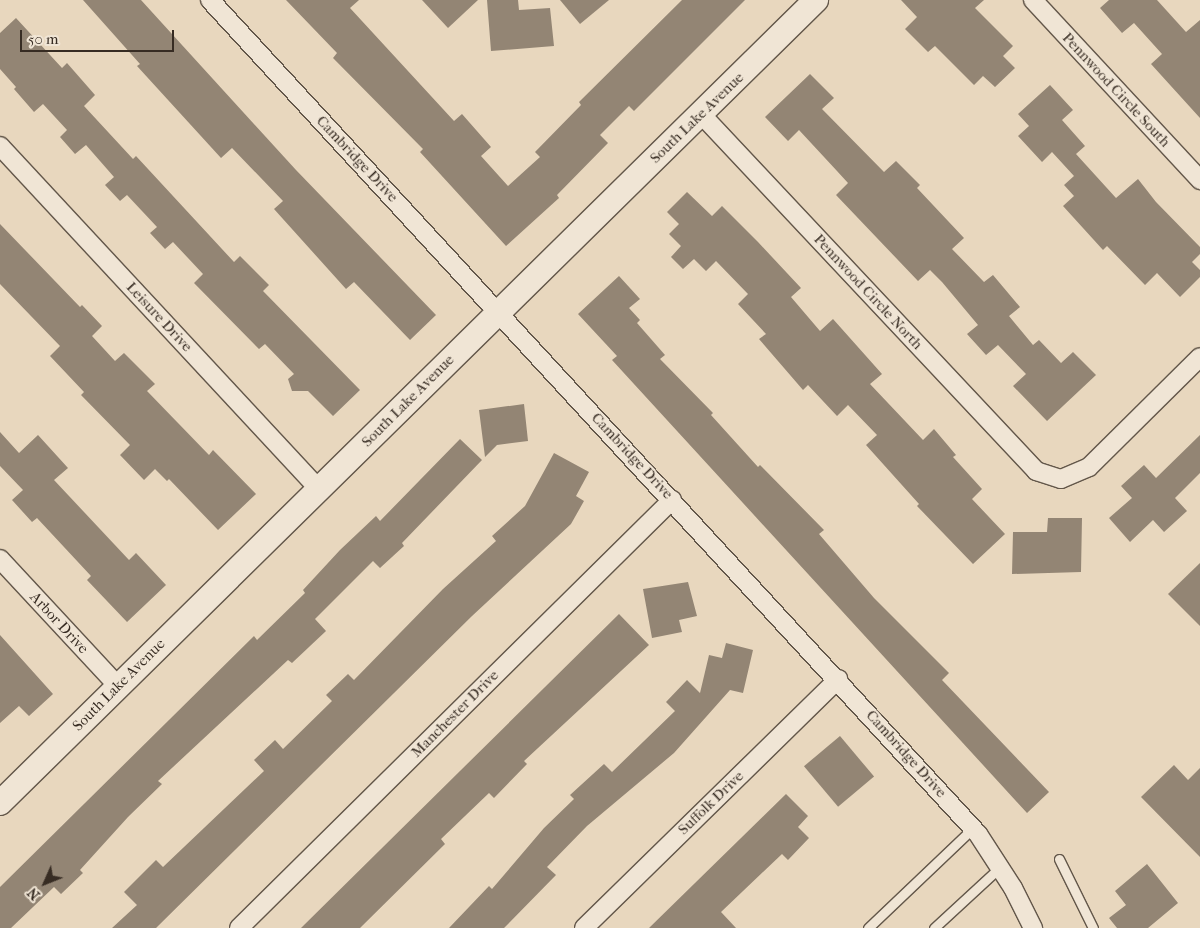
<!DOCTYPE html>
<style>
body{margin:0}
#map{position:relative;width:1200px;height:928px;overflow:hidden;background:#e8d7be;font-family:"IM FELL French Canon",serif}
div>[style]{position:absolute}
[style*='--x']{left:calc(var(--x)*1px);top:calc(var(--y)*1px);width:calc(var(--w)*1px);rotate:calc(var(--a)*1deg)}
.building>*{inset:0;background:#938574;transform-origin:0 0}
.roads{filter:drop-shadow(1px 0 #63574a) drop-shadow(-1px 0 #63574a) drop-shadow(0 1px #63574a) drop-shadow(0 -1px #63574a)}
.lane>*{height:9px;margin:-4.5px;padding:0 4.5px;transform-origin:4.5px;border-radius:4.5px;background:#f0e5d5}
.street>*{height:18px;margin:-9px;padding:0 9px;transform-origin:9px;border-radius:9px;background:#f0e5d5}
.secondary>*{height:24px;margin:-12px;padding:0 12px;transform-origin:12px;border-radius:12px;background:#f0e5d5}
span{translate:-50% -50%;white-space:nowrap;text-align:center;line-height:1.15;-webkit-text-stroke:4px #f0e5d5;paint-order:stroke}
.street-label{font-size:15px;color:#372c23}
.north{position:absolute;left:20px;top:858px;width:50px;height:50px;-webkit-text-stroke:4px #f0e5d5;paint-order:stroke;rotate:226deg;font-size:14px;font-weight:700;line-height:20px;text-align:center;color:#372c23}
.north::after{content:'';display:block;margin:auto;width:18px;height:22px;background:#372c23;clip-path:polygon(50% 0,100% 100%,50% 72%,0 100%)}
.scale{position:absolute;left:20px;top:30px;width:154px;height:22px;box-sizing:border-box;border:2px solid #372c23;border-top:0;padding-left:6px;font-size:15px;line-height:18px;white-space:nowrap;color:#372c23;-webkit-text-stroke:4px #f0e5d5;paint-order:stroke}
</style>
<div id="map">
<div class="building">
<i style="clip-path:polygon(83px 0,141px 0,296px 170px,436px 315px,410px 340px,354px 282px,346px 289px,274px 209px,283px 201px,232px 148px,221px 158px,137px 66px,140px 64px)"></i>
<i style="clip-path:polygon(286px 0,359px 0,350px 8px,454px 121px,462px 114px,491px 147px,481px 156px,508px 186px,540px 157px,535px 152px,581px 105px,579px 102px,682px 0,745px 0,634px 111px,629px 106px,600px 135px,608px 143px,557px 195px,559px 198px,506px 246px,420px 152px,423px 149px,333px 58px,337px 53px)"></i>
<i style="clip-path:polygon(422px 0,478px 0,448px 28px)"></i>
<i style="clip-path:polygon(487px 0,518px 0,519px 10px,550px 8px,554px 46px,491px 51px)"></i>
<i style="clip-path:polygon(560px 0,609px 0,580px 24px)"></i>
<i style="clip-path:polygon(901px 0,984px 0,975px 8px,1013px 46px,1003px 56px,1015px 68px,995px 87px,983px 76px,974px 85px,935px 46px,928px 52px,905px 29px,917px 17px)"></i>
<i style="clip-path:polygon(1109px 0,1157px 0,1186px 32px,1200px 20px,1200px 118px,1151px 64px,1162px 54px,1134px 23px,1122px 33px,1100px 8px)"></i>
<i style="clip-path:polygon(16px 18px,62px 68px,67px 63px,95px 95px,84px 106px,133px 159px,136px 156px,234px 262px,240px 256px,269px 285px,263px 291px,360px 390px,333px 416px,308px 391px,292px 391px,288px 379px,294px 374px,265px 344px,259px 349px,194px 283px,203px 274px,173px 242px,165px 249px,150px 233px,157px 227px,127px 195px,120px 201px,105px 185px,114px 177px,86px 145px,75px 154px,60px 137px,67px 130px,43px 104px,34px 112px,14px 89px,16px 87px,0 69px,0 33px)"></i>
<i style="clip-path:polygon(810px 74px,834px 98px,822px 109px,884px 172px,896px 161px,920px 185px,917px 188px,964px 238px,952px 249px,984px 282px,993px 275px,1020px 307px,1009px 316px,1033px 345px,1039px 340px,1061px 363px,1073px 352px,1096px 375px,1047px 421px,1013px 386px,1026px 374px,998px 345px,986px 355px,967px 334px,978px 325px,942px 282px,930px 270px,918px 281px,836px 195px,848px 183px,837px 171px,799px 130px,788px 141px,765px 117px)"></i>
<i style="clip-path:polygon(1050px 85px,1073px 110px,1062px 120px,1085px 146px,1076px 154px,1116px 198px,1138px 179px,1156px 202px,1200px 247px,1200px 254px,1192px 262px,1200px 270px,1200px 277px,1180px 297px,1157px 273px,1145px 285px,1107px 246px,1103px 250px,1063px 206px,1074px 196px,1064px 185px,1074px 176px,1052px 152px,1042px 162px,1018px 136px,1029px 126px,1018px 114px)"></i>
<i style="clip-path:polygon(687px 192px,712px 216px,722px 206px,758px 242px,801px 288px,791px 297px,820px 331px,833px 319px,882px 374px,870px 384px,923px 440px,934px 429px,956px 455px,953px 457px,982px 489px,972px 499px,1005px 534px,973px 564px,917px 506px,919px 504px,866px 445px,877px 435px,848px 405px,837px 416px,808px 385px,803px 390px,759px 339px,766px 334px,738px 304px,748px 294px,716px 261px,706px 271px,694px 259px,683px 269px,671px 257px,681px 246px,669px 234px,679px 224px,667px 212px)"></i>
<i style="clip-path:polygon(0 224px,80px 307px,82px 305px,102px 326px,92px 336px,115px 361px,124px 353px,155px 384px,147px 391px,209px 455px,213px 450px,256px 494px,218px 530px,169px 479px,167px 481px,155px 469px,144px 480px,120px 455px,130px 445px,81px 395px,84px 392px,50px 356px,60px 346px,0 284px)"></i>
<i style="clip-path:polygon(619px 276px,640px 299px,629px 308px,640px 320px,637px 323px,665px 355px,660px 359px,713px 413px,711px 415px,758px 467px,760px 465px,824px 530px,819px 534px,874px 598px,949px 673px,942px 680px,1049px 792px,1027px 813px,612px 360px,617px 356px,578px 314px)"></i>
<i style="clip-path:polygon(524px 404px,528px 441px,497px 445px,485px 457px,479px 410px)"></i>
<i style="clip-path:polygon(0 432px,19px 453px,38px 435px,68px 468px,54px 480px,129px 560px,136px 553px,166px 585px,127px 622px,87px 580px,91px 576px,37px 518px,32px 522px,12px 500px,23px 490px,0 466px)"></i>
<i style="clip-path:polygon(1200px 435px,1200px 473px,1175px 498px,1187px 511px,1164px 532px,1153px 520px,1130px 542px,1109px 518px,1132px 498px,1121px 486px,1144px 465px,1156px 478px)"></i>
<i style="clip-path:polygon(460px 439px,482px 460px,402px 543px,404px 546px,380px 568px,373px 561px,315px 619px,326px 631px,292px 663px,288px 660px,158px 781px,162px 784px,128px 817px,80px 870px,83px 873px,61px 894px,54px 887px,11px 928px,0 928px,0 887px,254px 636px,257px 640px,305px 593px,303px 590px,340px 550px,376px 516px,380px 521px)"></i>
<i style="clip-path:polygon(554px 453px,589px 472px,576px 496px,584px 501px,571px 524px,472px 616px,156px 928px,112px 928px,137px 905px,124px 892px,156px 860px,163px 867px,264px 771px,254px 760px,275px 740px,283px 749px,332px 701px,326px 695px,348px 674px,354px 680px,443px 589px,496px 541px,492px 536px,525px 506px)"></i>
<i style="clip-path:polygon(1048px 518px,1082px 518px,1081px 572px,1012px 574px,1013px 532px,1047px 532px)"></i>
<i style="clip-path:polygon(1200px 563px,1200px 626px,1168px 594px)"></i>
<i style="clip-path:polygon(688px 582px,697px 616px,679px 620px,682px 632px,652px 638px,643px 589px)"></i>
<i style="clip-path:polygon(619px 614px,649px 645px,524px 761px,527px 764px,494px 798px,489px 793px,441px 839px,445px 844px,360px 928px,301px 928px)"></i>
<i style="clip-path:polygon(0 635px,53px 694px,29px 716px,19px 706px,0 723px)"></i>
<i style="clip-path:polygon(726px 643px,753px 650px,743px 693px,730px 690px,674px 753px,587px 826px,547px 867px,556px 875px,504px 928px,449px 928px,489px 886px,492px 889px,544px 828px,574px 799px,570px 795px,604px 764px,612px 772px,675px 711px,666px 702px,687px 680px,700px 693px,709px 655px,722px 658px)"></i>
<i style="left:840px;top:736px;width:53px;height:47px;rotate:50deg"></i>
<i style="clip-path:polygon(1174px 765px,1188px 780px,1200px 768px,1200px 857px,1141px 797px)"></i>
<i style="clip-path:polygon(786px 794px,808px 816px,798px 827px,809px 838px,788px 860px,782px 854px,721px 912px,736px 928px,649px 928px)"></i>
<i style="clip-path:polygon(1147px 864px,1178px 903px,1148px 928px,1117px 928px,1109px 918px,1126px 905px,1115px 891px)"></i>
</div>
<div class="roads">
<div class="lane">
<i style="--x:1059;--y:859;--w:77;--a:63.8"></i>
<i style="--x:868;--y:928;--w:145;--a:-43.6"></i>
<i style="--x:934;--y:928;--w:90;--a:-42.7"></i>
</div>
<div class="street">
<i style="--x:210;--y:0;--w:1134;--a:47.36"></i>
<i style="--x:978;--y:834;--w:64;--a:57.1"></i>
<i style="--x:1013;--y:888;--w:45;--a:63.4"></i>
<i style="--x:1033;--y:0;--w:246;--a:47.1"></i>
<i style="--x:701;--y:114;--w:490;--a:46.8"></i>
<i style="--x:1036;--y:471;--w:26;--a:18"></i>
<i style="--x:1061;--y:479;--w:30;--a:-23"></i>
<i style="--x:1089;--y:467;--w:156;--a:-44.7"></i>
<i style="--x:0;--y:146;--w:468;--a:47.1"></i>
<i style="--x:0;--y:559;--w:173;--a:47.1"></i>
<i style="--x:239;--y:928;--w:609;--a:-44.67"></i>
<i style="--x:584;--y:928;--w:356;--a:-44.4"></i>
</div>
<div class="secondary">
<i style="--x:0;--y:803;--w:1145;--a:-44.54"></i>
</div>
</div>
<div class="street-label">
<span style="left:1116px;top:90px;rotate:47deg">Pennwood Circle South</span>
<span style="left:697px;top:118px;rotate:-44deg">South Lake Avenue</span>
<span style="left:357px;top:159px;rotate:47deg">Cambridge Drive</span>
<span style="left:868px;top:292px;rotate:47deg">Pennwood Circle North</span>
<span style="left:159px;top:317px;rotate:47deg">Leisure Drive</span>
<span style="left:408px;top:401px;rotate:-45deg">South Lake Avenue</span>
<span style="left:632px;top:456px;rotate:47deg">Cambridge Drive</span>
<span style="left:59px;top:623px;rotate:47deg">Arbor Drive</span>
<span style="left:119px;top:685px;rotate:-45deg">South Lake Avenue</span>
<span style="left:455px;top:714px;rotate:-45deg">Manchester Drive</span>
<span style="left:906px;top:754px;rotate:48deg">Cambridge Drive</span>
<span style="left:711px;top:803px;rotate:-44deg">Suffolk Drive</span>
</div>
<div class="north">N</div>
<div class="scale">50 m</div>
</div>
